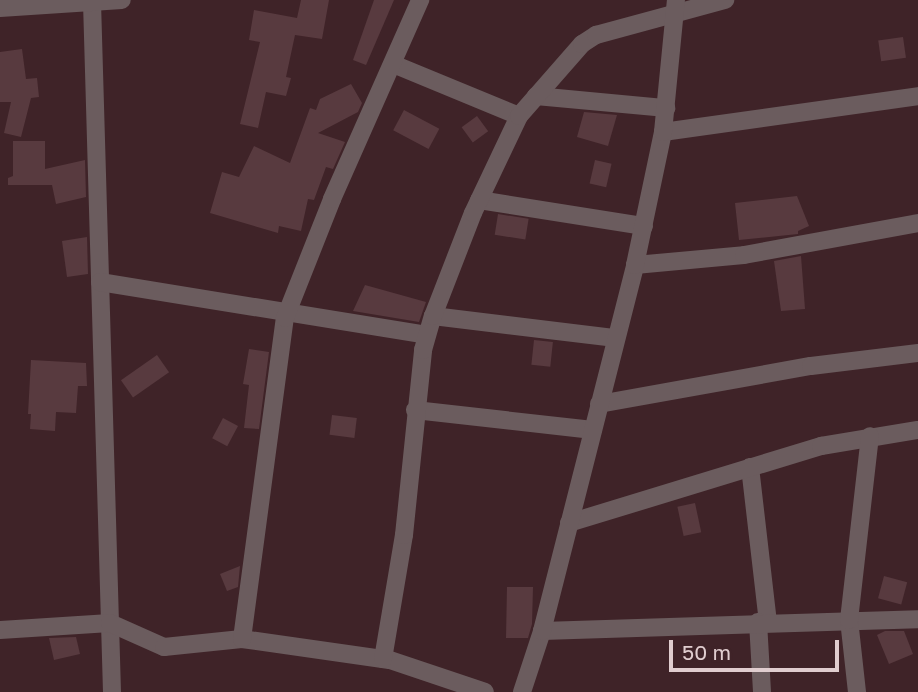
<!DOCTYPE html>
<style>
body{margin:0}
#map{position:relative;width:918px;height:692px;overflow:hidden;background:#3f2328;font-family:"Golos Text",sans-serif}
div>[style]{position:absolute}
[style*='--x']{left:calc(var(--x)*1px);top:calc(var(--y)*1px);width:calc(var(--w)*1px);rotate:calc(var(--a)*1deg)}
.building>*{inset:0;background:#583a3f;transform-origin:0 0}
.street>*{height:18px;margin:-9px;padding:0 9px;transform-origin:9px;border-radius:9px;background:#6b5c5e}
span{translate:-50% -50%;white-space:nowrap;text-align:center;line-height:1.15;-webkit-text-stroke:6px #3f2328;paint-order:stroke}
.scale{position:absolute;left:669px;top:640px;width:170px;height:32px;box-sizing:border-box;border:4px solid #e0cdcf;border-top:0;padding-left:9px;font-size:21px;line-height:24px;white-space:nowrap;color:#e0cdcf;-webkit-text-stroke:5px #3f2328;paint-order:stroke}
</style>
<div id="map">
<div class="building">
<i style="clip-path:polygon(301px 0,329px 0,322px 39px,295px 35px,286px 77px,291px 78px,286px 96px,266px 92px,258px 128px,240px 124px,260px 42px,249px 40px,254px 10px,297px 18px)"></i>
<i style="clip-path:polygon(374px 0,394px 0,366px 65px,353px 60px)"></i>
<i style="left:903px;top:37px;width:21px;height:25px;rotate:82deg"></i>
<i style="clip-path:polygon(22px 49px,26px 79px,37px 78px,39px 97px,31px 98px,21px 137px,4px 133px,11px 102px,0 102px,0 52px)"></i>
<i style="clip-path:polygon(351px 84px,362px 103px,358px 112px,318px 133px,345px 142px,333px 169px,326px 167px,314px 200px,308px 199px,301px 231px,279px 226px,278px 233px,210px 213px,222px 172px,239px 177px,254px 146px,290px 163px,310px 108px,316px 110px,320px 99px)"></i>
<i style="left:404px;top:110px;width:40px;height:23px;rotate:28deg"></i>
<i style="clip-path:polygon(584px 112px,617px 115px,608px 146px,577px 137px)"></i>
<i style="left:477px;top:116px;width:19px;height:19px;rotate:54deg"></i>
<i style="clip-path:polygon(13px 141px,45px 141px,45px 169px,85px 160px,86px 197px,56px 204px,52px 185px,8px 185px,8px 178px,13px 176px)"></i>
<i style="left:595px;top:160px;width:17px;height:24px;rotate:13deg"></i>
<i style="clip-path:polygon(797px 196px,809px 226px,798px 231px,798px 234px,739px 240px,735px 203px)"></i>
<i style="left:498px;top:214px;width:31px;height:21px;rotate:9deg"></i>
<i style="clip-path:polygon(87px 237px,88px 274px,67px 277px,62px 241px)"></i>
<i style="clip-path:polygon(801px 256px,805px 309px,781px 311px,774px 261px)"></i>
<i style="clip-path:polygon(365px 285px,426px 302px,419px 322px,353px 311px)"></i>
<i style="left:534px;top:340px;width:19px;height:25px;rotate:6deg"></i>
<i style="clip-path:polygon(249px 349px,269px 352px,259px 429px,244px 428px,249px 385px,243px 384px)"></i>
<i style="left:157px;top:355px;width:21px;height:44px;rotate:55deg"></i>
<i style="clip-path:polygon(31px 360px,86px 363px,87px 386px,78px 386px,76px 413px,56px 412px,55px 431px,30px 429px,31px 414px,28px 414px)"></i>
<i style="left:332px;top:415px;width:25px;height:20px;rotate:7deg"></i>
<i style="left:223px;top:418px;width:17px;height:23px;rotate:28deg"></i>
<i style="left:695px;top:503px;width:30px;height:18px;rotate:78deg"></i>
<i style="clip-path:polygon(240px 566px,238px 587px,227px 591px,220px 574px)"></i>
<i style="left:884px;top:576px;width:24px;height:23px;rotate:15deg"></i>
<i style="clip-path:polygon(507px 587px,533px 587px,532px 624px,528px 638px,506px 638px)"></i>
<i style="clip-path:polygon(885px 631px,904px 631px,913px 654px,889px 664px,877px 635px)"></i>
<i style="clip-path:polygon(76px 637px,80px 654px,54px 660px,49px 638px)"></i>
</div>
<div class="street">
<i style="--x:92;--y:2;--w:690;--a:88.34"></i>
<i style="--x:0;--y:8;--w:122;--a:-3.8"></i>
<i style="--x:393;--y:64;--w:136;--a:22.4"></i>
<i style="--x:536;--y:96;--w:131;--a:5.3"></i>
<i style="--x:663;--y:132;--w:258;--a:-8"></i>
<i style="--x:479;--y:200;--w:167;--a:9"></i>
<i style="--x:635;--y:265;--w:109;--a:-5.2"></i>
<i style="--x:744;--y:255;--w:177;--a:-10.4"></i>
<i style="--x:100;--y:282;--w:331;--a:9.2"></i>
<i style="--x:433;--y:316;--w:184;--a:6.9"></i>
<i style="--x:599;--y:404;--w:215;--a:-10.2"></i>
<i style="--x:811;--y:366;--w:108;--a:-6.9"></i>
<i style="--x:415;--y:410;--w:179;--a:6.4"></i>
<i style="--x:750;--y:467;--w:156;--a:83.4"></i>
<i style="--x:569;--y:523;--w:264;--a:-17"></i>
<i style="--x:821;--y:446;--w:98;--a:-9.4"></i>
<i style="--x:758;--y:622;--w:70;--a:86.7"></i>
<i style="--x:0;--y:630;--w:110;--a:-3.6"></i>
<i style="--x:110;--y:623;--w:59;--a:24"></i>
<i style="--x:164;--y:647;--w:78;--a:-5.9"></i>
<i style="--x:242;--y:639;--w:149;--a:8.1"></i>
<i style="--x:390;--y:660;--w:100;--a:18.6"></i>
<i style="--x:542;--y:631;--w:376;--a:-1.8"></i>
<i style="--x:242;--y:639;--w:324;--a:-82.4"></i>
<i style="--x:285;--y:318;--w:128;--a:-68.4"></i>
<i style="--x:332;--y:199;--w:218;--a:-66.1"></i>
<i style="--x:383;--y:659;--w:126;--a:-80.4"></i>
<i style="--x:404;--y:535;--w:186;--a:-84.1"></i>
<i style="--x:423;--y:350;--w:35;--a:-74"></i>
<i style="--x:433;--y:316;--w:110;--a:-68.8"></i>
<i style="--x:473;--y:213;--w:107;--a:-64.6"></i>
<i style="--x:519;--y:116;--w:96;--a:-48.8"></i>
<i style="--x:582;--y:44;--w:17;--a:-33"></i>
<i style="--x:596;--y:35;--w:134;--a:-15.2"></i>
<i style="--x:522;--y:692;--w:64;--a:-71.8"></i>
<i style="--x:542;--y:631;--w:378;--a:-75.7"></i>
<i style="--x:635;--y:265;--w:136;--a:-78.1"></i>
<i style="--x:663;--y:132;--w:133;--a:-84.4"></i>
<i style="--x:857;--y:692;--w:72;--a:-96.3"></i>
<i style="--x:849;--y:620;--w:185;--a:-83.5"></i>
</div>
<div class="scale">50 m</div>
</div>
